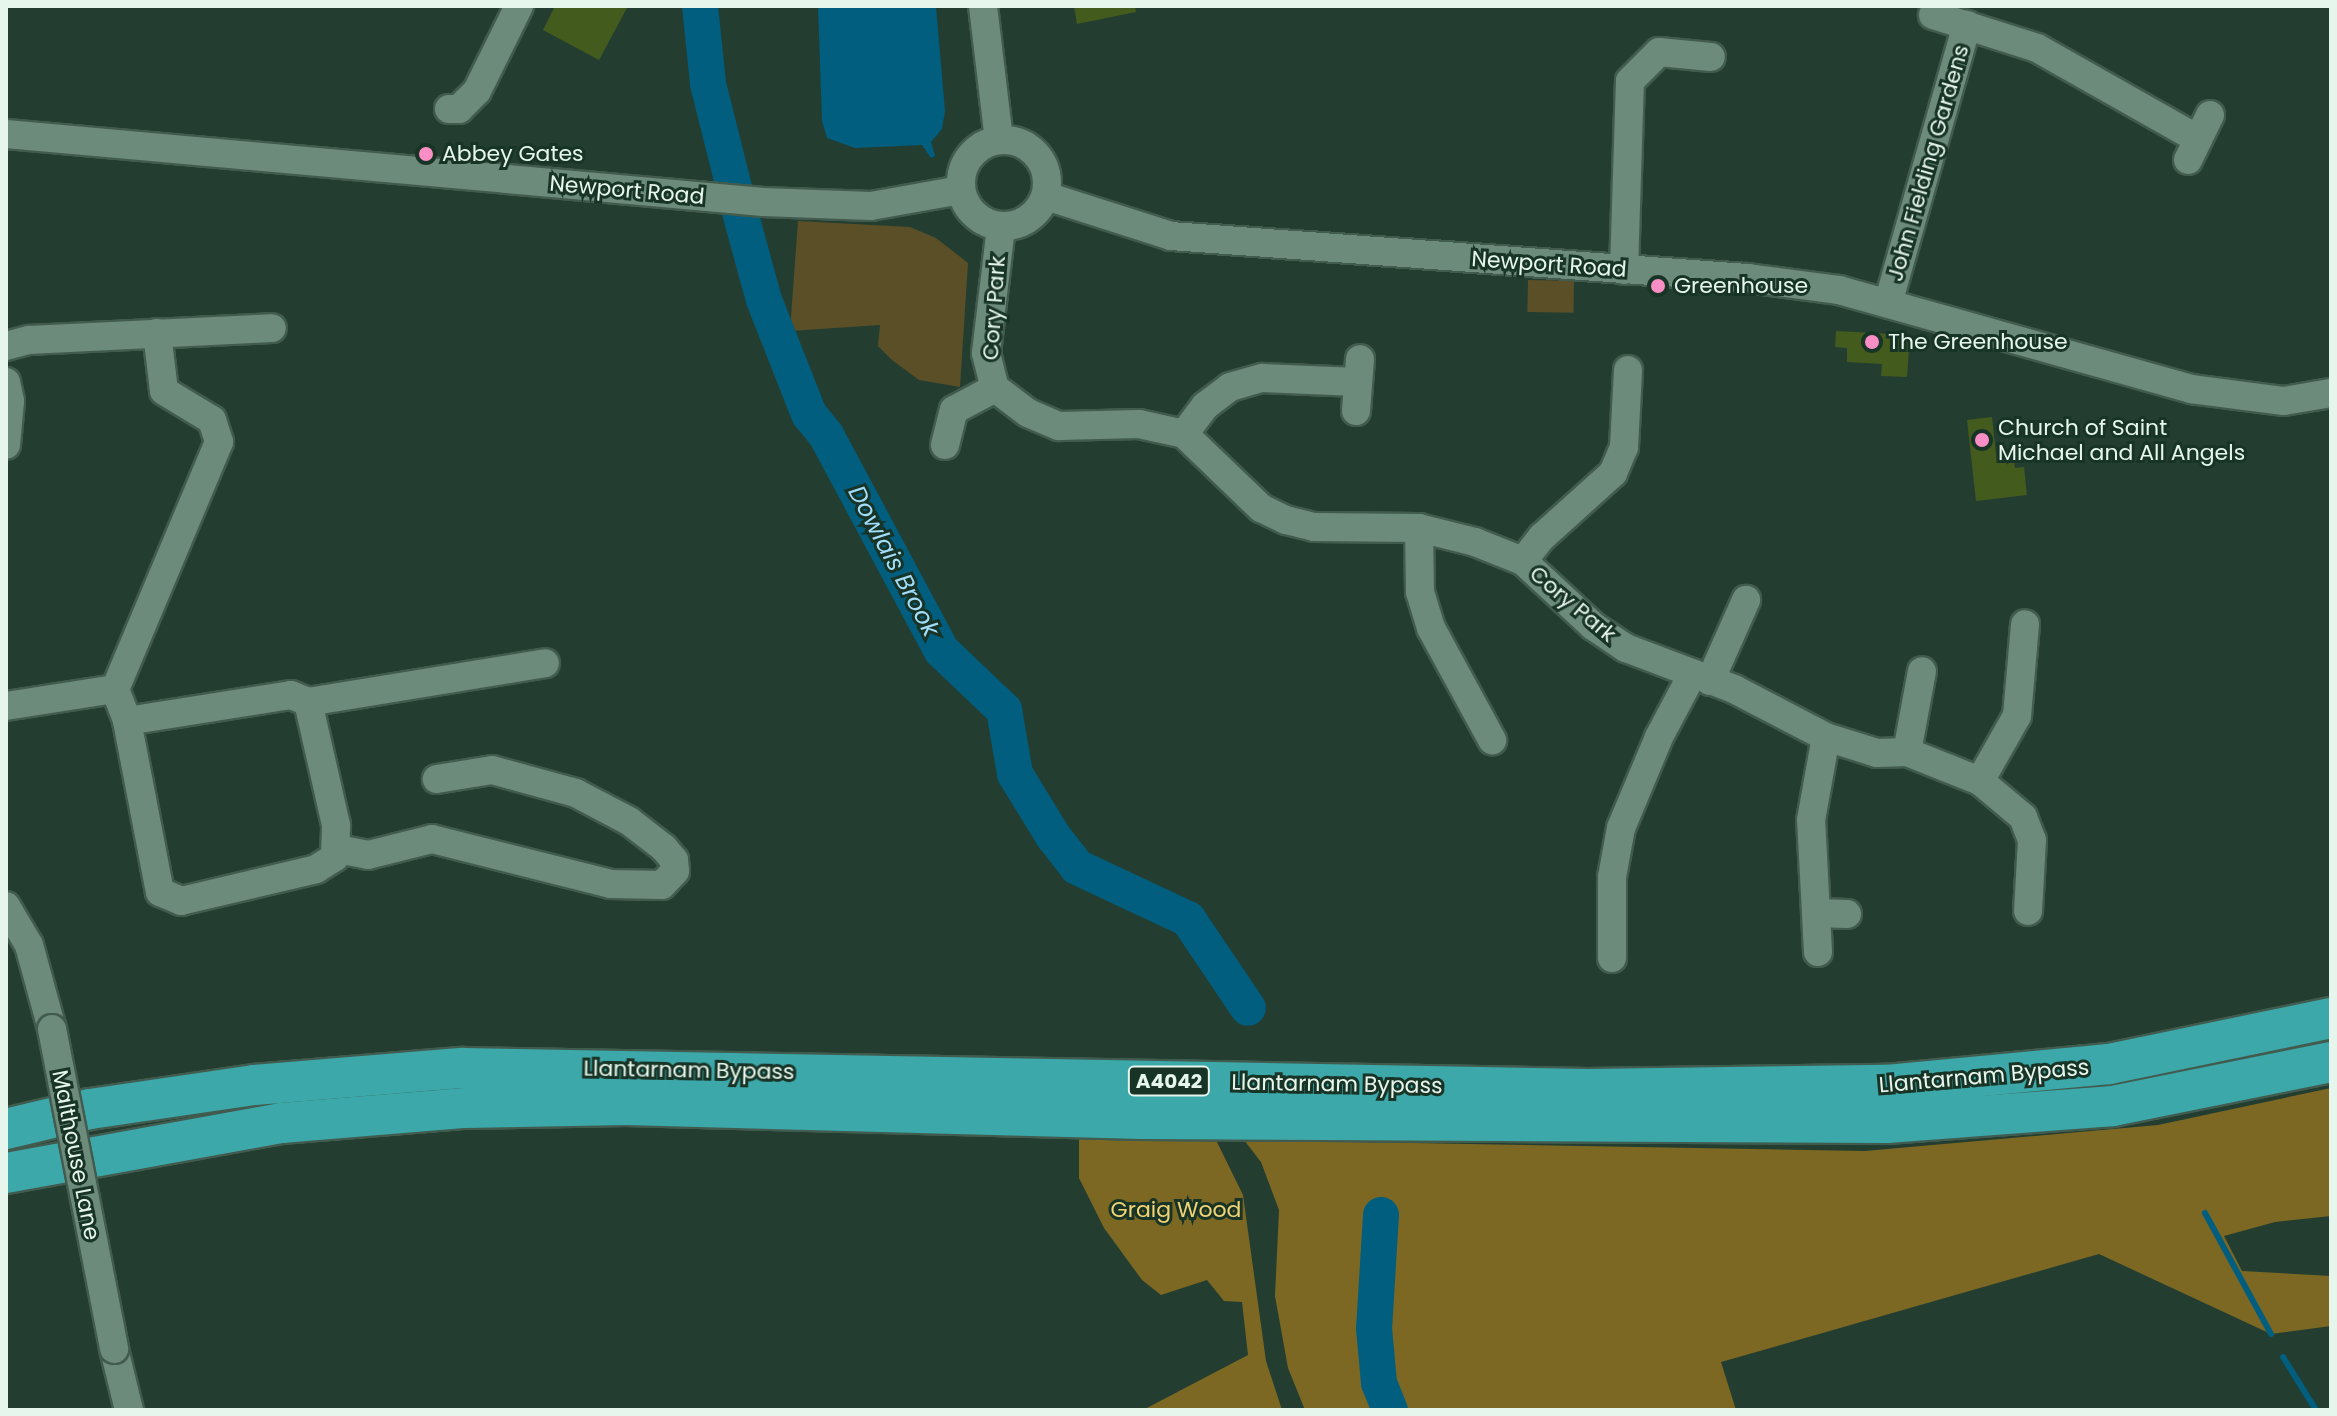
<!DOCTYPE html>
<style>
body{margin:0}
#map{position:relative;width:2337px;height:1416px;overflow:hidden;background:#233e30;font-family:Poppins,sans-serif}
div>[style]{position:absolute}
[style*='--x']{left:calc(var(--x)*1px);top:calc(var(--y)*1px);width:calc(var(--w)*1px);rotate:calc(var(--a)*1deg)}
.green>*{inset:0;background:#5b4f28;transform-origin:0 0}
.forest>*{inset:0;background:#7c6823}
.water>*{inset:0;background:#015e7e}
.stream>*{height:6px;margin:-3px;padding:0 3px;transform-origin:3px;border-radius:3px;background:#015e7e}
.river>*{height:36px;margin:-18px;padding:0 18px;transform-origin:18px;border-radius:18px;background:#015e7e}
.building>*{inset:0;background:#445b1e}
.roads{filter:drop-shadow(2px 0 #425b4f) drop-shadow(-2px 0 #425b4f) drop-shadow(0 2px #425b4f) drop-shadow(0 -2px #425b4f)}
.minor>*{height:28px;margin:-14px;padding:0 14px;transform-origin:14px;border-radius:14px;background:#6d8b7b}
.minor>.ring{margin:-14px;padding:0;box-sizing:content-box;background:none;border:28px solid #6d8b7b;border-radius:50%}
.highway>*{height:40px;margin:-20px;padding:0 20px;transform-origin:20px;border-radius:20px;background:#3ca8a9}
.bridges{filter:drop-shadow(2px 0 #425b4f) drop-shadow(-2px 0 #425b4f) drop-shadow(0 2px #425b4f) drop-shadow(0 -2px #425b4f)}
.minor-bridge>*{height:28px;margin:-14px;padding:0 14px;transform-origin:14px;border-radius:14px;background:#6d8b7b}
.dots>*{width:22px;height:22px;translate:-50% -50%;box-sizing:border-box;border:4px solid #183427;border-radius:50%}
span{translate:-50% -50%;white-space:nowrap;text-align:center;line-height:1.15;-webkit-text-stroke:6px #183427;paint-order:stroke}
.shield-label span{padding:2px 6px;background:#183427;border:2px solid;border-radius:6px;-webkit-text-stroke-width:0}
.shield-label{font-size:20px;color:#e6f6ed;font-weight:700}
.poi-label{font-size:22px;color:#e6f6ed}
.left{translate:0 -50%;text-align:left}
.street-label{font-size:22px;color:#e6f6ed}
.park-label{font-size:22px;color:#f1d373}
.water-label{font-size:24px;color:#a2ddfa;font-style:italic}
.frame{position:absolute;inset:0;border:8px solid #e6f6ed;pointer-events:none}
</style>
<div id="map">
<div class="green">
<i style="clip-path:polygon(798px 221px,910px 227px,936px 238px,968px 263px,960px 387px,919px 380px,892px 360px,878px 346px,880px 325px,790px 331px)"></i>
<i style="left:1528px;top:280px;width:46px;height:32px;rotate:1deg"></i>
</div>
<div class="forest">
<i style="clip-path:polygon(2331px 1088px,2331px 1216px,2275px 1222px,2224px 1236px,2242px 1271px,2331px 1276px,2331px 1326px,2271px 1334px,2099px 1254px,1721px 1362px,1736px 1410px,1305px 1410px,1288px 1368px,1275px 1296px,1279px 1210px,1261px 1162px,1244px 1140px,1865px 1151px,2158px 1125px)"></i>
<i style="clip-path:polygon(1079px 1136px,1216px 1140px,1243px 1195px,1266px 1361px,1282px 1410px,1143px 1410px,1248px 1355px,1242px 1302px,1224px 1301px,1207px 1280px,1161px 1295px,1142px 1280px,1104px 1228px,1079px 1178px)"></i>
</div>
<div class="water">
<i style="clip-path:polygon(818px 6px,936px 6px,945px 111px,942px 129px,931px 142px,935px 156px,931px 158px,922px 145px,855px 148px,827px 138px,822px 121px)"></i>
</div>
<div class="stream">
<i style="--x:2205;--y:1213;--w:138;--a:61.4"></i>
<i style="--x:2283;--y:1357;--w:62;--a:58.1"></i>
</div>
<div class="river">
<i style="--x:700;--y:6;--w:78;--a:84.1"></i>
<i style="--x:708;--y:84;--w:147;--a:75.9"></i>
<i style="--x:744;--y:227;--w:76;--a:74.7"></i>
<i style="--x:764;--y:300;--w:123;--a:68.5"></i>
<i style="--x:809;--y:414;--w:27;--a:51"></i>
<i style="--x:826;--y:435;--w:245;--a:61.8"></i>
<i style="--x:942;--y:651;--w:86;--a:43.6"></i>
<i style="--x:1004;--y:710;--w:65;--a:80.2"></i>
<i style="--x:1015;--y:774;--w:73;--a:58.5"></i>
<i style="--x:1053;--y:836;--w:39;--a:52"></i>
<i style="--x:1077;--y:867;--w:123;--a:25.1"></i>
<i style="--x:1188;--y:919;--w:107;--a:56"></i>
<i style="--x:1381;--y:1215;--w:113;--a:93.5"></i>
<i style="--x:1374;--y:1328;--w:55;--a:84.8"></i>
<i style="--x:1379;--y:1383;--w:29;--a:68"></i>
</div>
<div class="building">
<i style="clip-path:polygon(555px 6px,628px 6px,599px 60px,543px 30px)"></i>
<i style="clip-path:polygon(1074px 6px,1135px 6px,1136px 12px,1077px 24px)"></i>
<i style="clip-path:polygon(1836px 331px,1910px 335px,1907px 377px,1881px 376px,1882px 364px,1847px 362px,1847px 348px,1835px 347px)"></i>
<i style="clip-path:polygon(1992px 417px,1997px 463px,2014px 461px,2015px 468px,2024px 467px,2027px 495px,1976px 501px,1967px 420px)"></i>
</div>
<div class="roads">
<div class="minor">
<i style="--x:983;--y:6;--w:135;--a:83.2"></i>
<i style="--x:1933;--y:15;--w:109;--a:17.6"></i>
<i style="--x:2037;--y:48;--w:185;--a:29.5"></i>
<i style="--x:449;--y:109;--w:10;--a:0"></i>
<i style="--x:459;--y:109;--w:25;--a:-45"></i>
<i style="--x:477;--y:91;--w:95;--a:-63.7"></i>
<i style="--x:6;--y:134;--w:760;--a:5.13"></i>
<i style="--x:763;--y:202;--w:108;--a:2.1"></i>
<i style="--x:871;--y:206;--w:91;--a:-10.1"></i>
<i class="ring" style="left:961px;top:140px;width:58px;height:58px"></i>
<i style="--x:2188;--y:160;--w:50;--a:-63.9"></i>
<i style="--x:1046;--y:196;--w:131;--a:17.7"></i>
<i style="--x:1171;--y:236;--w:578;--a:4.17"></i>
<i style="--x:1747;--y:278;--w:93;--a:7.4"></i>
<i style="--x:1839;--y:290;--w:366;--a:15.7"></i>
<i style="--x:2191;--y:389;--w:94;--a:7.4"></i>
<i style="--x:2284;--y:401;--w:48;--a:-9.7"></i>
<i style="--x:1001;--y:227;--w:127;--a:96.8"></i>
<i style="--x:986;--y:353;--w:36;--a:76"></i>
<i style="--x:995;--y:388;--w:41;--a:37.1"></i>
<i style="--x:1028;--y:413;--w:34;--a:23"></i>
<i style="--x:1059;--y:426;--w:80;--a:-1.4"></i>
<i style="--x:1139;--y:424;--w:46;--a:12.5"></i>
<i style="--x:1184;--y:434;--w:107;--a:43.9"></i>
<i style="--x:1261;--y:508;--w:28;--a:26"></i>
<i style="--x:1286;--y:520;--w:29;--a:14"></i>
<i style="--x:1314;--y:527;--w:105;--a:0.5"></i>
<i style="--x:1419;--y:528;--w:58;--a:14"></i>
<i style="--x:1475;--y:542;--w:52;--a:21.6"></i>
<i style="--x:1523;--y:561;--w:96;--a:42.9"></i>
<i style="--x:1593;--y:626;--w:40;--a:34"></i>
<i style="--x:1626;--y:648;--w:116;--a:20.8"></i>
<i style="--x:1734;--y:689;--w:104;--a:27.6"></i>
<i style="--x:1826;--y:737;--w:53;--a:17.4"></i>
<i style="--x:1877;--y:753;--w:30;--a:-2"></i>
<i style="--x:1907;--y:752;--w:82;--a:-79.5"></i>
<i style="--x:1624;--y:270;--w:189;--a:-88.2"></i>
<i style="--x:1630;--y:81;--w:41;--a:-45"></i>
<i style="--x:1659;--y:52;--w:52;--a:5.5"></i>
<i style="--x:1889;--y:300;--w:286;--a:-74.2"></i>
<i style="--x:157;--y:333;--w:58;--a:83.1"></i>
<i style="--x:164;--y:391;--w:56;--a:31.1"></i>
<i style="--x:212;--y:420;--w:23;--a:72"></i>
<i style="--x:219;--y:442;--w:268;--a:112.8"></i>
<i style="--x:115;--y:689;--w:34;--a:69"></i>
<i style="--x:127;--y:721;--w:174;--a:79.1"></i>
<i style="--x:160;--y:892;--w:23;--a:23"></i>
<i style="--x:181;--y:901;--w:139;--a:-13.3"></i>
<i style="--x:316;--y:869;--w:22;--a:-32"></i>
<i style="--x:335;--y:857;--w:32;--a:-88"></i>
<i style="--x:336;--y:825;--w:126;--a:-102.8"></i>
<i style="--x:6;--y:346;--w:24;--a:-15"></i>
<i style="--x:29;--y:340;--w:243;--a:-2.8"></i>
<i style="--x:6;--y:382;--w:19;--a:78"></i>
<i style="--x:10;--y:401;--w:44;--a:95.2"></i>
<i style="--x:1356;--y:411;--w:52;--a:-85.6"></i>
<i style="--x:1184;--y:434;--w:35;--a:-53"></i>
<i style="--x:1205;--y:406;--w:31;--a:-37"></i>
<i style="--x:1230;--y:387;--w:33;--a:-16"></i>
<i style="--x:1262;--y:378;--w:95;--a:2.4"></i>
<i style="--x:945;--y:445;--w:36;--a:-76"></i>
<i style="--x:954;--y:410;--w:47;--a:-28.2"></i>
<i style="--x:1419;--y:528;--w:64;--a:89.1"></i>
<i style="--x:1420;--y:592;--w:38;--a:73"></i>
<i style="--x:1431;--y:628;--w:128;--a:61.4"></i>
<i style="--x:1523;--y:561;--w:31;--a:-52"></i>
<i style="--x:1542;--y:537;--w:96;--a:-42"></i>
<i style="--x:1613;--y:473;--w:28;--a:-67"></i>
<i style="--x:1624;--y:447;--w:77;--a:-87"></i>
<i style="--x:1710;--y:681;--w:89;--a:-66"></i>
<i style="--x:6;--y:706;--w:110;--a:-8.9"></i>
<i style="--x:127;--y:721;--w:166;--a:-9"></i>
<i style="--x:291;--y:695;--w:18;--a:22"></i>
<i style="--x:308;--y:702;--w:240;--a:-9.3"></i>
<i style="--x:1907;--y:752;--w:79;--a:21.7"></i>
<i style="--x:1980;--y:781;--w:56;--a:39.9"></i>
<i style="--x:2023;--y:817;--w:25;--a:69"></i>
<i style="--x:2032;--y:840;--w:71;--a:93.2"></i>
<i style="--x:1980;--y:781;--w:75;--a:-60.4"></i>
<i style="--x:2017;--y:716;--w:92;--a:-85"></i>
<i style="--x:338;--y:849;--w:31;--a:11"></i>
<i style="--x:368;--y:855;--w:66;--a:-14"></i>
<i style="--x:432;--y:839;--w:185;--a:14.1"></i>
<i style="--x:611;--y:884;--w:51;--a:1.1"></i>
<i style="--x:662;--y:885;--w:19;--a:-47"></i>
<i style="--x:675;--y:871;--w:11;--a:-95"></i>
<i style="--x:674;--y:860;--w:16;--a:-130"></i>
<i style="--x:664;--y:848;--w:44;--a:-142.4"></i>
<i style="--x:629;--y:821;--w:60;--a:-152.2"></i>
<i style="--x:576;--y:793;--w:87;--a:-164.7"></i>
<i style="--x:492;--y:770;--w:56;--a:170.7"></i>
<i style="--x:6;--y:906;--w:45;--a:59.5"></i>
<i style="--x:29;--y:945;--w:87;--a:74.7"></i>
<i style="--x:1816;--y:913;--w:31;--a:2"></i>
<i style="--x:1818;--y:952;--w:132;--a:-93"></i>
<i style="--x:1811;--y:820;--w:84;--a:-79.8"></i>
<i style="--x:1612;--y:958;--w:81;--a:-90"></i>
<i style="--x:1612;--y:877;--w:50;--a:-79.6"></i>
<i style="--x:1621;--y:828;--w:99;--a:-67.3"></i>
<i style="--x:1659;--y:737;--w:72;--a:-62"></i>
<i style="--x:114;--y:1349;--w:63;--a:76.2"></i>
</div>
<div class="highway">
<i style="--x:6;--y:1129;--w:86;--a:-13.4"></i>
<i style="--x:90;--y:1109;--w:166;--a:-8.3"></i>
<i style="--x:254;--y:1085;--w:210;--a:-4.7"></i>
<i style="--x:463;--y:1068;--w:1125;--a:1.07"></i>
<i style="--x:1588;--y:1089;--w:299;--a:-0.8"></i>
<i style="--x:1887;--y:1085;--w:223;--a:-5.4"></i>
<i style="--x:2109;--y:1064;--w:227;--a:-11.7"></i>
<i style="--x:6;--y:1173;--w:280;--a:-10.3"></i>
<i style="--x:281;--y:1123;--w:185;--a:-4.7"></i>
<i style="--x:465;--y:1108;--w:161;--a:-1.1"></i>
<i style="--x:626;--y:1105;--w:516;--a:1.55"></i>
<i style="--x:1142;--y:1119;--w:745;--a:0.31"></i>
<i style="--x:1887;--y:1123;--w:227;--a:-4.3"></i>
<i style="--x:2113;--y:1106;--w:222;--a:-11.4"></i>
</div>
</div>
<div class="bridges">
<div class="minor-bridge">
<i style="--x:52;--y:1029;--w:326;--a:79"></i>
</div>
</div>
<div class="dots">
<i style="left:426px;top:154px;background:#fb8fc5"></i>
<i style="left:1658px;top:286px;background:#fb8fc5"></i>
<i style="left:1872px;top:342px;background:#fb8fc5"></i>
<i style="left:1982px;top:440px;background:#fb8fc5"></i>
</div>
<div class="shield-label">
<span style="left:1169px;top:1081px">A4042</span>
</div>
<div class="poi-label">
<span class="left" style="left:442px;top:154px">Abbey Gates</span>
<span class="left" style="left:1674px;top:286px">Greenhouse</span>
<span class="left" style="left:1888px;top:342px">The Greenhouse</span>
<span class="left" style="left:1998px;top:440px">Church of Saint<br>Michael and All Angels</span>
</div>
<div class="street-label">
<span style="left:1928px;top:163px;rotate:-74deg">John Fielding Gardens</span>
<span style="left:627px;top:190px;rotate:5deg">Newport Road</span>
<span style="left:1549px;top:264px;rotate:4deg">Newport Road</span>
<span style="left:994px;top:308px;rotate:-86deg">Cory Park</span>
<span style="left:1573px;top:604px;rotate:40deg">Cory Park</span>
<span style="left:689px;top:1070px;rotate:1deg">Llantarnam Bypass</span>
<span style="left:1984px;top:1076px;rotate:-5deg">Llantarnam Bypass</span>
<span style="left:1337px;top:1084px;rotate:1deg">Llantarnam Bypass</span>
<span style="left:76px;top:1155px;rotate:79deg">Malthouse Lane</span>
</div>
<div class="park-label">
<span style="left:1176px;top:1210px">Graig Wood</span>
</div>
<div class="water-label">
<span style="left:894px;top:561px;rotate:62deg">Dowlais Brook</span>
</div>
<div class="frame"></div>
</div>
